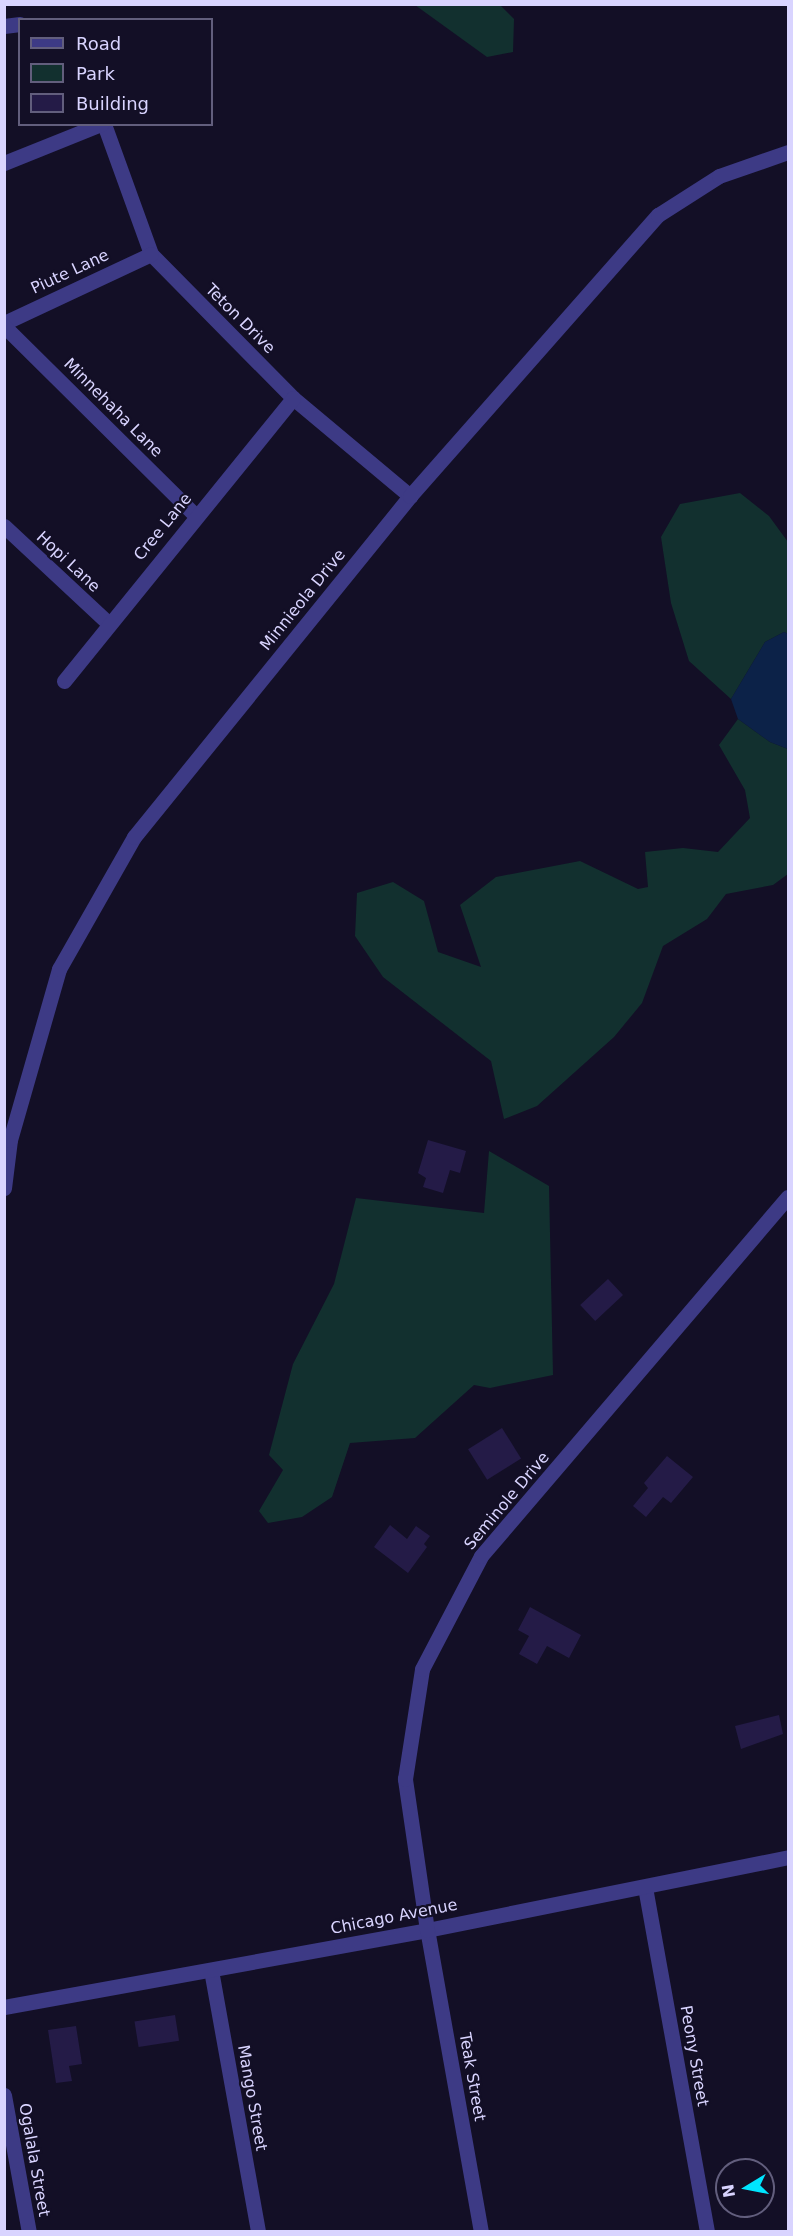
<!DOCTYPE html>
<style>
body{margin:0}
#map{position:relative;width:793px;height:2236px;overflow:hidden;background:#130f26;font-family:"DejaVu Sans",sans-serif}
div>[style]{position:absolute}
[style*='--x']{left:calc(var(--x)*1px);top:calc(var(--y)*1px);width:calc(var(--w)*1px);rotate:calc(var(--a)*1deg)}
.green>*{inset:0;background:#12302f}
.water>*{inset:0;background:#0c2248}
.building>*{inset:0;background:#241b47;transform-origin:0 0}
.minor>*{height:15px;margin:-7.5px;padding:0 7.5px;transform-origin:7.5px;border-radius:7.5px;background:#3d3a85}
span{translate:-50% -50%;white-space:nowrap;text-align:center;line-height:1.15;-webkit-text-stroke:4.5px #130f26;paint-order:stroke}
.street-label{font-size:16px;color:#d9d4ff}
.frame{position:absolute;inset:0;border:6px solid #d9d4ff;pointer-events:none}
.legend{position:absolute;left:18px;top:18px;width:195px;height:108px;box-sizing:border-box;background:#130f26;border:2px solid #625e7d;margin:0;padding:8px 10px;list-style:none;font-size:18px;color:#d9d4ff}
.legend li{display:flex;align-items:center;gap:12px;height:30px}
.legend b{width:30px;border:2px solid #625e7d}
.north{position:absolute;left:715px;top:2158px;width:60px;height:60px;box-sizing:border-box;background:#130f26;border:2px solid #625e7d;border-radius:50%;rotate:260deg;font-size:16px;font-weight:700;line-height:24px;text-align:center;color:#d9d4ff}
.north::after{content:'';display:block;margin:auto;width:21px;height:27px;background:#00e5ff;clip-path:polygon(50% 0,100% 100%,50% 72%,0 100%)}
</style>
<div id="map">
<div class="green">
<i style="clip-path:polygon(415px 5px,500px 5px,514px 19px,513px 52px,487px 57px)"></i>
<i style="clip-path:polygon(740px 493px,769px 516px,788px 542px,788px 634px,784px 632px,765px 642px,731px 699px,689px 661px,671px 603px,661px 537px,680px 504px)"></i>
<i style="clip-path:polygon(738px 719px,770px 742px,788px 749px,788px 874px,773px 885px,726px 894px,707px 919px,663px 946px,642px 1003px,614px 1037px,537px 1106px,504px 1119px,491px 1061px,383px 977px,355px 936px,357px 893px,393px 882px,424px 901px,438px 952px,481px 967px,460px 905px,496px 877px,580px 861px,638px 889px,648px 887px,645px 852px,683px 848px,718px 852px,750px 818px,745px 790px,719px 745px)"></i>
<i style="clip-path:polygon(489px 1151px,549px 1186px,553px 1375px,490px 1388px,474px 1385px,415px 1438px,350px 1443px,332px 1497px,302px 1517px,268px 1523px,259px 1511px,283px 1470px,269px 1455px,293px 1364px,334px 1284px,356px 1198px,484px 1213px)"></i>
</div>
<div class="water">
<i style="clip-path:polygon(784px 632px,788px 634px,788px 749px,770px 742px,738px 719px,731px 699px,765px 642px)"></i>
</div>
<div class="building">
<i style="clip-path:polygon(428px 1140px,466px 1151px,460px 1173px,450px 1170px,443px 1193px,423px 1187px,426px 1178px,418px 1173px)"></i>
<i style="left:608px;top:1279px;width:22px;height:38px;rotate:47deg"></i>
<i style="left:502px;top:1428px;width:36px;height:40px;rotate:58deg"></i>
<i style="clip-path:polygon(667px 1456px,693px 1477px,671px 1503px,663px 1497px,646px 1517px,633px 1506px,648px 1488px,644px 1483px)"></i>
<i style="clip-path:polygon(390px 1525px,407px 1539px,416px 1526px,430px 1536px,424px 1544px,427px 1547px,408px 1573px,374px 1547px)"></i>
<i style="clip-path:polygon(530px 1607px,581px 1635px,569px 1658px,547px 1646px,537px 1664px,519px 1654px,529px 1636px,518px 1630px)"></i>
<i style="clip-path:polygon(779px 1715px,783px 1734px,741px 1749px,735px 1726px)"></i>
<i style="left:175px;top:2015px;width:26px;height:41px;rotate:81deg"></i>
<i style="clip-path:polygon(76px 2026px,82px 2064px,69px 2066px,72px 2081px,56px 2083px,48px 2030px)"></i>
</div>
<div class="minor">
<i style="--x:4;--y:26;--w:16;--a:-7"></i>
<i style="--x:104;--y:124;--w:138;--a:70.1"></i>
<i style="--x:151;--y:254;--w:202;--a:45.4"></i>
<i style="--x:293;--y:398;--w:153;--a:39.9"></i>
<i style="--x:4;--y:163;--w:105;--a:-21.9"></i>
<i style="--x:4;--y:323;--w:162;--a:-25.1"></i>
<i style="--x:4;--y:326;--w:270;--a:44.7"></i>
<i style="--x:4;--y:526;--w:142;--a:43"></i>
<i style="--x:64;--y:681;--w:364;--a:-51"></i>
<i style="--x:4;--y:1188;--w:48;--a:-82.9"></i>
<i style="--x:10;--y:1140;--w:178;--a:-74"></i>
<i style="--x:59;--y:969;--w:152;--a:-60.4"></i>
<i style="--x:134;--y:837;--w:439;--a:-51"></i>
<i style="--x:410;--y:496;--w:375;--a:-48.6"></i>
<i style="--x:658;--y:215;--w:72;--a:-32.6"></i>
<i style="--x:719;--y:176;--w:73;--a:-19.2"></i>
<i style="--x:645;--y:1887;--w:351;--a:79.8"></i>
<i style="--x:211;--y:1970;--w:266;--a:79.8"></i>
<i style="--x:4;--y:2007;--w:430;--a:-10.3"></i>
<i style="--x:427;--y:1930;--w:368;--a:-11.4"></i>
<i style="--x:4;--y:2095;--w:139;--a:79.7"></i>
<i style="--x:481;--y:2232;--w:307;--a:-100.1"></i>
<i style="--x:427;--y:1930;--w:153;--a:-98.3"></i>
<i style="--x:405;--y:1779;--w:111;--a:-81.2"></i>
<i style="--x:422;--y:1669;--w:127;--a:-62.4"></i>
<i style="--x:481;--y:1556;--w:472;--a:-49.5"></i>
</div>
<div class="street-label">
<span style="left:70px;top:272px;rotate:-25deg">Piute Lane</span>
<span style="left:240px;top:319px;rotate:45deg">Teton Drive</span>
<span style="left:113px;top:408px;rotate:45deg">Minnehaha Lane</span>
<span style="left:163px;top:527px;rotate:-51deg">Cree Lane</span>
<span style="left:68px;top:562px;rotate:43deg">Hopi Lane</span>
<span style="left:303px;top:600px;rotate:-51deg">Minnieola Drive</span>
<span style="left:507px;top:1501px;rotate:-50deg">Seminole Drive</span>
<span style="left:394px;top:1917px;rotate:-11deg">Chicago Avenue</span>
<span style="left:694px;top:2056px;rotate:80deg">Peony Street</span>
<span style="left:472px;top:2077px;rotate:80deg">Teak Street</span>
<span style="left:252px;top:2098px;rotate:80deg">Mango Street</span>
<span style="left:34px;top:2160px;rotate:80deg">Ogalala Street</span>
</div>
<div class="frame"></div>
<ul class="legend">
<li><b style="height:8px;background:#3d3a85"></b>Road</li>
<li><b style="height:16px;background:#12302f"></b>Park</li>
<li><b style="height:16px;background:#241b47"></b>Building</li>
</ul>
<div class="north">N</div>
</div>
